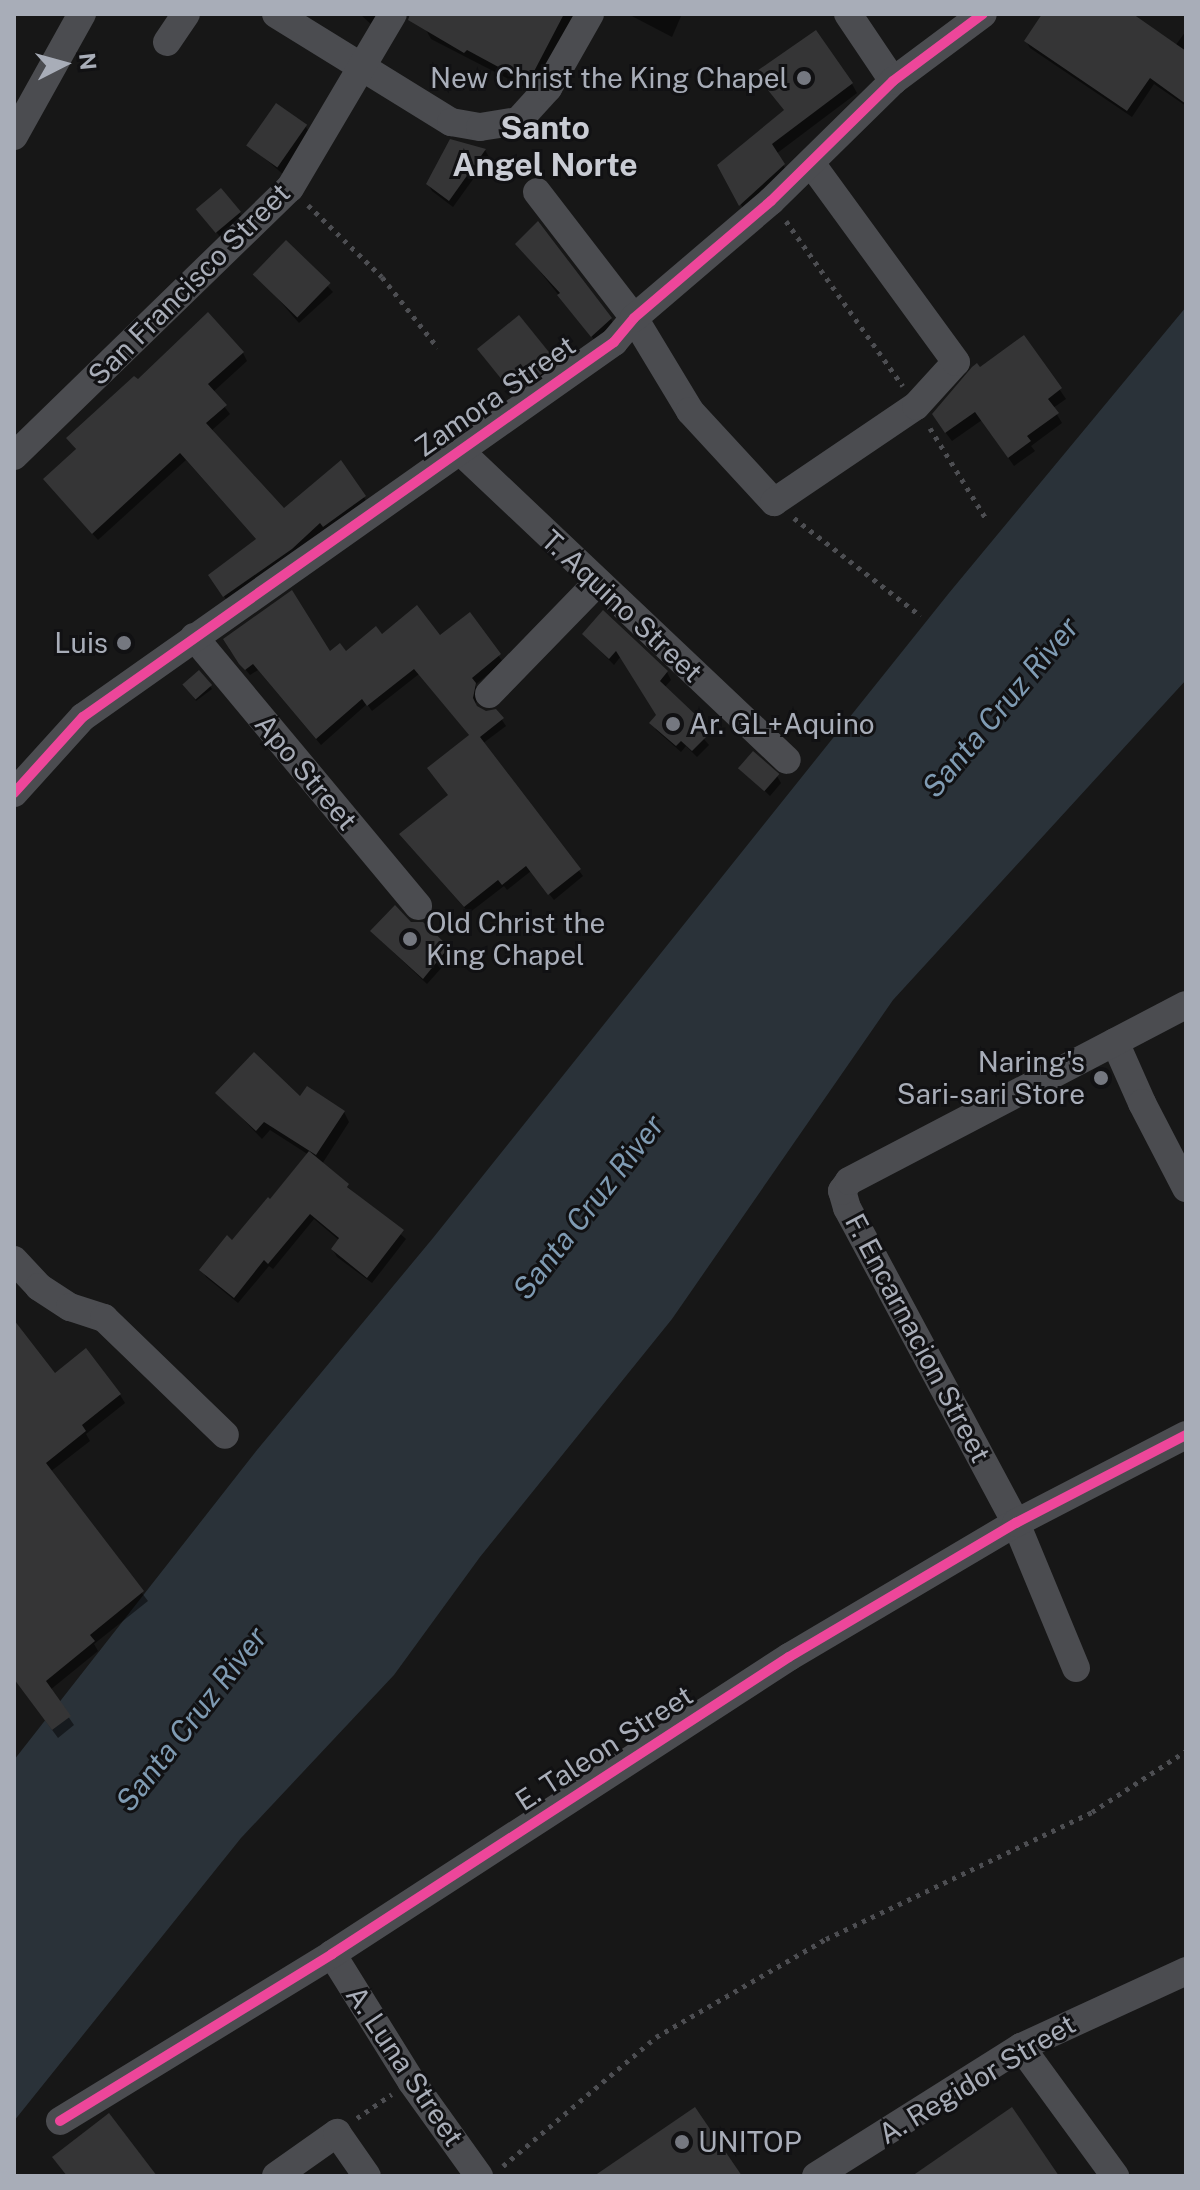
<!DOCTYPE html>
<style>
body{margin:0}
#map{position:relative;width:1200px;height:2190px;overflow:hidden;background:#171717;font-family:"Public Sans",sans-serif}
div>[style]{position:absolute}
[style*='--x']{left:calc(var(--x)*1px);top:calc(var(--y)*1px);width:calc(var(--w)*1px);rotate:calc(var(--a)*1deg)}
.water>*{inset:0;background:#2a3239}
.shadow>*{inset:0;background:#0007}
.building>*{inset:0;background:#353536;transform-origin:0 0}
.path>*{height:5px;margin-top:-2.5px;transform-origin:0;background:repeating-linear-gradient(90deg,#4d4e52 0 4px,transparent 0 10px)}
.minor>*{height:28px;margin:-14px;padding:0 14px;transform-origin:14px;border-radius:14px;background:#4b4c50}
.cycleway>*{height:10px;margin:-5px;padding:0 5px;transform-origin:5px;border-radius:5px;background:#ed469a}
.dots>*{width:22px;height:22px;translate:-50% -50%;box-sizing:border-box;border:4px solid #111113;border-radius:50%}
span{translate:-50% -50%;white-space:nowrap;text-align:center;line-height:1.15;-webkit-text-stroke:6px #111113;paint-order:stroke}
.poi-label{font-size:28px;color:#a8adb8}
.right{translate:-100% -50%;text-align:right}
.left{translate:0 -50%;text-align:left}
.street-label{font-size:28px;color:#a8adb8}
.water-label{font-size:30px;color:#7f9bb3;font-style:italic}
.quarter-label{font-size:32px;color:#c9ccd4;font-weight:700}
.frame{position:absolute;inset:0;border:16px solid #a8adb8;pointer-events:none}
.north{position:absolute;left:24px;top:24px;width:80px;height:80px;-webkit-text-stroke:6px #111113;paint-order:stroke;rotate:84deg;font-size:22px;font-weight:700;line-height:32px;text-align:center;color:#a8adb8}
.north::after{content:'';display:block;margin:auto;width:28px;height:36px;background:#a8adb8;clip-path:polygon(50% 0,100% 100%,50% 72%,0 100%)}
</style>
<div id="map">
<div class="water">
<i style="clip-path:polygon(1186px 307px,1186px 680px,893px 1000px,672px 1319px,480px 1557px,394px 1675px,241px 1838px,14px 2121px,14px 1760px,257px 1450px,433px 1238px,949px 593px)"></i>
</div>
<div class="shadow">
<i style="clip-path:polygon(360px 14px,387px 14px,376px 29px)"></i>
<i style="clip-path:polygon(433px 14px,583px 14px,534px 92px,431px 39px,425px 28px)"></i>
<i style="clip-path:polygon(628px 14px,682px 14px,672px 37px)"></i>
<i style="clip-path:polygon(1045px 14px,1125px 14px,1175px 46px,1186px 31px,1186px 106px,1154px 84px,1132px 117px,1030px 48px,1026px 41px)"></i>
<i style="clip-path:polygon(852px 84px,857px 93px,776px 154px,789px 174px,746px 214px,720px 165px)"></i>
<i style="clip-path:polygon(306px 127px,310px 134px,285px 176px,253px 148px)"></i>
<i style="clip-path:polygon(485px 150px,489px 157px,453px 207px,432px 191px,428px 184px)"></i>
<i style="clip-path:polygon(240px 213px,244px 220px,223px 240px,202px 215px)"></i>
<i style="clip-path:polygon(286px 243px,333px 292px,299px 323px,258px 276px)"></i>
<i style="clip-path:polygon(518px 244px,611px 319px,615px 326px,597px 343px)"></i>
<i style="clip-path:polygon(1024px 337px,1066px 399px,1053px 408px,1062px 423px,1031px 446px,1035px 451px,1014px 466px,982px 420px,952px 441px,939px 424px,979px 370px)"></i>
<i style="clip-path:polygon(243px 353px,247px 361px,213px 392px,230px 414px,211px 431px,284px 511px,341px 463px,369px 505px,229px 604px,211px 575px,257px 540px,186px 460px,98px 540px,45px 480px,77px 451px,68px 438px,138px 382px)"></i>
<i style="clip-path:polygon(483px 356px,555px 363px,559px 370px,519px 398px)"></i>
<i style="clip-path:polygon(469px 615px,503px 662px,475px 685px,479px 692px,475px 707px,502px 720px,506px 726px,482px 744px,583px 876px,554px 900px,531px 871px,507px 890px,504px 886px,469px 913px,406px 841px,450px 796px,470px 736px,419px 674px,372px 711px,367px 704px,321px 745px,258px 670px,250px 675px,229px 649px,345px 653px,382px 636px,440px 638px)"></i>
<i style="clip-path:polygon(584px 634px,667px 672px,671px 680px,664px 688px,697px 719px,702px 727px,698px 732px,709px 745px,697px 757px,686px 746px,681px 752px,656px 730px,652px 723px,658px 716px,621px 656px,614px 665px)"></i>
<i style="clip-path:polygon(184px 684px,210px 686px,212px 689px,196px 701px)"></i>
<i style="clip-path:polygon(742px 769px,777px 776px,781px 783px,770px 796px)"></i>
<i style="clip-path:polygon(411px 924px,448px 948px,452px 956px,427px 984px,372px 932px)"></i>
<i style="clip-path:polygon(218px 1093px,301px 1099px,344px 1112px,349px 1122px,322px 1164px,406px 1239px,372px 1283px,337px 1257px,333px 1250px,340px 1241px,314px 1219px,273px 1269px,269px 1266px,238px 1303px,206px 1277px,202px 1270px,233px 1243px,309px 1155px,270px 1130px,262px 1139px)"></i>
<i style="clip-path:polygon(14px 1323px,55px 1375px,120px 1395px,125px 1403px,86px 1434px,90px 1441px,50px 1472px,148px 1601px,94px 1644px,98px 1651px,50px 1690px,74px 1725px,58px 1738px,14px 1678px)"></i>
</div>
<div class="building">
<i style="clip-path:polygon(410px 14px,564px 14px,528px 83px,467px 50px,464px 53px,408px 20px)"></i>
<i style="clip-path:polygon(1042px 14px,1133px 14px,1186px 51px,1186px 104px,1150px 78px,1127px 111px,1024px 41px)"></i>
<i style="clip-path:polygon(816px 30px,853px 83px,772px 144px,785px 164px,739px 206px,717px 165px,784px 110px,754px 73px)"></i>
<i style="left:276px;top:103px;width:38px;height:52px;rotate:35deg"></i>
<i style="clip-path:polygon(450px 139px,486px 149px,449px 201px,426px 184px)"></i>
<i style="left:221px;top:188px;width:31px;height:33px;rotate:50deg"></i>
<i style="clip-path:polygon(538px 221px,612px 318px,591px 337px,557px 295px,560px 293px,515px 244px)"></i>
<i style="left:286px;top:240px;width:62px;height:48px;rotate:44deg"></i>
<i style="clip-path:polygon(208px 312px,244px 352px,208px 384px,227px 405px,206px 423px,284px 508px,341px 460px,366px 496px,323px 527px,320px 523px,292px 549px,223px 597px,208px 575px,256px 539px,180px 453px,92px 534px,43px 479px,76px 449px,66px 438px,134px 376px,138px 379px)"></i>
<i style="left:519px;top:315px;width:60px;height:54px;rotate:51deg"></i>
<i style="clip-path:polygon(1024px 335px,1062px 388px,1048px 399px,1059px 413px,1027px 436px,1031px 441px,1008px 458px,975px 412px,945px 433px,932px 414px,972px 367px,977px 363px,980px 367px)"></i>
<i style="clip-path:polygon(292px 590px,330px 651px,340px 643px,346px 651px,376px 626px,382px 634px,417px 605px,440px 635px,470px 612px,501px 654px,472px 678px,476px 683px,473px 698px,477px 706px,486px 711px,496px 709px,504px 718px,480px 737px,581px 869px,548px 895px,526px 866px,502px 885px,498px 880px,464px 907px,399px 834px,448px 795px,427px 768px,469px 735px,414px 669px,367px 706px,362px 699px,316px 739px,253px 664px,245px 670px,239px 664px,223px 639px)"></i>
<i style="clip-path:polygon(603px 610px,668px 671px,660px 681px,699px 718px,694px 725px,706px 737px,692px 751px,681px 741px,676px 746px,649px 723px,656px 715px,616px 651px,609px 659px,582px 634px)"></i>
<i style="left:199px;top:670px;width:20px;height:22px;rotate:49deg"></i>
<i style="left:753px;top:751px;width:35px;height:23px;rotate:41deg"></i>
<i style="clip-path:polygon(395px 905px,411px 922px,423px 922px,449px 947px,423px 979px,370px 931px)"></i>
<i style="clip-path:polygon(254px 1052px,300px 1096px,307px 1086px,345px 1111px,316px 1155px,264px 1122px,256px 1131px,215px 1093px)"></i>
<i style="clip-path:polygon(309px 1151px,349px 1184px,347px 1187px,404px 1230px,367px 1278px,331px 1249px,339px 1238px,310px 1214px,268px 1264px,264px 1260px,234px 1298px,199px 1270px,227px 1235px,232px 1240px,268px 1197px,270px 1199px)"></i>
<i style="clip-path:polygon(14px 1320px,55px 1373px,86px 1348px,121px 1394px,82px 1425px,86px 1431px,46px 1463px,144px 1591px,90px 1635px,95px 1641px,46px 1681px,71px 1716px,52px 1730px,14px 1679px)"></i>
<i style="clip-path:polygon(695px 2107px,742px 2176px,594px 2176px)"></i>
<i style="clip-path:polygon(1012px 2107px,1059px 2176px,912px 2176px)"></i>
<i style="clip-path:polygon(109px 2113px,157px 2176px,67px 2176px,52px 2157px)"></i>
</div>
<div class="path">
<i style="--x:308;--y:205;--w:103;--a:44.2"></i>
<i style="--x:382;--y:277;--w:90;--a:51.7"></i>
<i style="--x:786;--y:221;--w:202;--a:54.7"></i>
<i style="--x:930;--y:428;--w:105;--a:58.3"></i>
<i style="--x:794;--y:518;--w:160;--a:37.7"></i>
<i style="--x:357;--y:2118;--w:42;--a:-34.4"></i>
<i style="--x:503;--y:2166;--w:200;--a:-40.1"></i>
<i style="--x:656;--y:2037;--w:196;--a:-30"></i>
<i style="--x:826;--y:1939;--w:295;--a:-25.5"></i>
<i style="--x:1092;--y:1812;--w:112;--a:-33"></i>
</div>
<div class="minor">
<i style="--x:276;--y:14;--w:206;--a:31.7"></i>
<i style="--x:451;--y:122;--w:29;--a:10"></i>
<i style="--x:480;--y:127;--w:38;--a:-9"></i>
<i style="--x:518;--y:121;--w:45;--a:-47.7"></i>
<i style="--x:548;--y:88;--w:85;--a:-60.4"></i>
<i style="--x:848;--y:14;--w:81;--a:56.1"></i>
<i style="--x:167;--y:42;--w:34;--a:-56"></i>
<i style="--x:14;--y:136;--w:140;--a:-60.9"></i>
<i style="--x:537;--y:192;--w:159;--a:52.4"></i>
<i style="--x:634;--y:318;--w:109;--a:58.9"></i>
<i style="--x:690;--y:411;--w:124;--a:47.3"></i>
<i style="--x:774;--y:502;--w:171;--a:-34.1"></i>
<i style="--x:916;--y:406;--w:59;--a:-47.7"></i>
<i style="--x:956;--y:362;--w:246;--a:-126.1"></i>
<i style="--x:459;--y:450;--w:451;--a:43.4"></i>
<i style="--x:14;--y:456;--w:385;--a:-44.2"></i>
<i style="--x:290;--y:188;--w:202;--a:-59.4"></i>
<i style="--x:194;--y:637;--w:350;--a:50.2"></i>
<i style="--x:489;--y:694;--w:153;--a:-45.8"></i>
<i style="--x:14;--y:793;--w:103;--a:-47.8"></i>
<i style="--x:83;--y:717;--w:650;--a:-35.23"></i>
<i style="--x:614;--y:342;--w:31;--a:-50"></i>
<i style="--x:634;--y:318;--w:180;--a:-40.5"></i>
<i style="--x:771;--y:201;--w:171;--a:-44.5"></i>
<i style="--x:893;--y:81;--w:112;--a:-36.7"></i>
<i style="--x:1115;--y:1042;--w:67;--a:66.1"></i>
<i style="--x:1142;--y:1103;--w:96;--a:62.6"></i>
<i style="--x:14;--y:1260;--w:37;--a:47"></i>
<i style="--x:39;--y:1287;--w:37;--a:33"></i>
<i style="--x:70;--y:1307;--w:36;--a:18"></i>
<i style="--x:104;--y:1318;--w:168;--a:44"></i>
<i style="--x:1076;--y:1668;--w:157;--a:-112.5"></i>
<i style="--x:1016;--y:1523;--w:357;--a:-118.2"></i>
<i style="--x:847;--y:1208;--w:18;--a:-106"></i>
<i style="--x:842;--y:1191;--w:12;--a:-55"></i>
<i style="--x:849;--y:1181;--w:380;--a:-27.6"></i>
<i style="--x:332;--y:1954;--w:150;--a:58.1"></i>
<i style="--x:411;--y:2081;--w:117;--a:54.4"></i>
<i style="--x:1021;--y:2047;--w:160;--a:53.9"></i>
<i style="--x:60;--y:2121;--w:319;--a:-31.5"></i>
<i style="--x:332;--y:1954;--w:545;--a:-33.02"></i>
<i style="--x:789;--y:1657;--w:264;--a:-30.6"></i>
<i style="--x:1016;--y:1523;--w:191;--a:-27.4"></i>
<i style="--x:276;--y:2176;--w:75;--a:-35.2"></i>
<i style="--x:337;--y:2133;--w:52;--a:55.1"></i>
<i style="--x:816;--y:2176;--w:242;--a:-32.2"></i>
<i style="--x:1021;--y:2047;--w:182;--a:-24.7"></i>
</div>
<div class="cycleway">
<i style="--x:14;--y:793;--w:103;--a:-47.8"></i>
<i style="--x:83;--y:717;--w:650;--a:-35.23"></i>
<i style="--x:614;--y:342;--w:31;--a:-50"></i>
<i style="--x:634;--y:318;--w:180;--a:-40.5"></i>
<i style="--x:771;--y:201;--w:171;--a:-44.5"></i>
<i style="--x:893;--y:81;--w:112;--a:-36.7"></i>
<i style="--x:60;--y:2121;--w:319;--a:-31.5"></i>
<i style="--x:332;--y:1954;--w:545;--a:-33.02"></i>
<i style="--x:789;--y:1657;--w:264;--a:-30.6"></i>
<i style="--x:1016;--y:1523;--w:191;--a:-27.4"></i>
</div>
<div class="dots">
<i style="left:804px;top:78px;background:#757880"></i>
<i style="left:124px;top:643px;background:#757880"></i>
<i style="left:673px;top:724px;background:#757880"></i>
<i style="left:410px;top:939px;background:#757880"></i>
<i style="left:1101px;top:1078px;background:#757880"></i>
<i style="left:682px;top:2142px;background:#757880"></i>
</div>
<div class="poi-label">
<span class="right" style="left:788px;top:78px">New Christ the King Chapel</span>
<span class="right" style="left:108px;top:643px">Luis</span>
<span class="left" style="left:689px;top:724px">Ar. GL+Aquino</span>
<span class="left" style="left:426px;top:939px">Old Christ the<br>King Chapel</span>
<span class="right" style="left:1085px;top:1078px">Naring's<br>Sari-sari Store</span>
<span class="left" style="left:698px;top:2142px">UNITOP</span>
</div>
<div class="street-label">
<span style="left:189px;top:284px;rotate:-45deg">San Francisco Street</span>
<span style="left:495px;top:396px;rotate:-35deg">Zamora Street</span>
<span style="left:622px;top:606px;rotate:43deg">T. Aquino Street</span>
<span style="left:306px;top:772px;rotate:50deg">Apo Street</span>
<span style="left:918px;top:1338px;rotate:62deg">F. Encarnacion Street</span>
<span style="left:604px;top:1748px;rotate:-33deg">E. Taleon Street</span>
<span style="left:405px;top:2066px;rotate:56deg">A. Luna Street</span>
<span style="left:977px;top:2079px;rotate:-31deg">A. Regidor Street</span>
</div>
<div class="water-label">
<span style="left:1000px;top:707px;rotate:-50deg">Santa Cruz River</span>
<span style="left:588px;top:1207px;rotate:-52deg">Santa Cruz River</span>
<span style="left:191px;top:1719px;rotate:-52deg">Santa Cruz River</span>
</div>
<div class="quarter-label">
<span style="left:545px;top:147px">Santo<br>Angel Norte</span>
</div>
<div class="frame"></div>
<div class="north">N</div>
</div>
